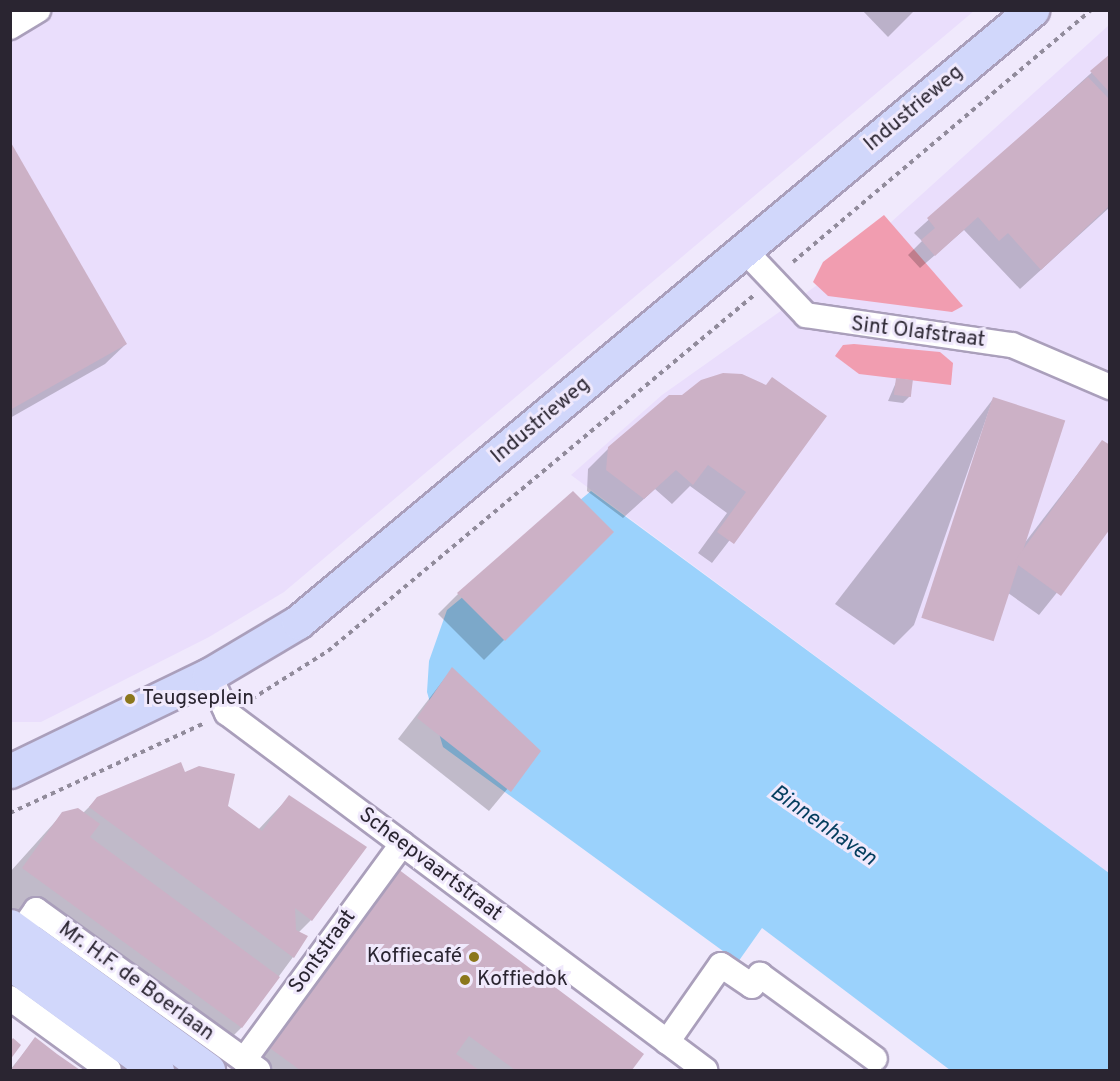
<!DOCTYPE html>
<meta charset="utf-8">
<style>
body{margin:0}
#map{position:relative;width:1120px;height:1081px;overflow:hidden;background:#f0e9fc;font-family:Overpass,sans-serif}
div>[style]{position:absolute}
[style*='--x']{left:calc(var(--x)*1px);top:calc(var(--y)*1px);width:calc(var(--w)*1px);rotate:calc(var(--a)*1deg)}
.built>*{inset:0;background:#eadefc}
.forest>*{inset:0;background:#f19db0}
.water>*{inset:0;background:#9bd2fc}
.shadow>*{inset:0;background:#0003}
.building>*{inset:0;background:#ccb1c6;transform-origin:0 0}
.path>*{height:4px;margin-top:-2px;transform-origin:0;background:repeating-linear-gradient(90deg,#918b9b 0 4.5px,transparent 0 9px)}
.roads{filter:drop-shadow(2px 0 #aa9fbb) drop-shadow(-2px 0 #aa9fbb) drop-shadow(0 2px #aa9fbb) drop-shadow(0 -2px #aa9fbb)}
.street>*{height:24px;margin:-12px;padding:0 12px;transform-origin:12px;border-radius:12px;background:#fff}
.secondary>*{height:33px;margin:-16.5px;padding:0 16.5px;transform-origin:16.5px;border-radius:16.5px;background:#d1d7fb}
.dots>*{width:16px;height:16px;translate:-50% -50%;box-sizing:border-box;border:3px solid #f0e9fc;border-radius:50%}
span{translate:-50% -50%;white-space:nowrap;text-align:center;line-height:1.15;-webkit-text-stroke:6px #f0e9fc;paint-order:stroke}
.street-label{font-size:21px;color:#2a2531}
.poi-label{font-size:21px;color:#2a2531}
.left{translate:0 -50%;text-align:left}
.right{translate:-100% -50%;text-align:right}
.water-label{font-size:22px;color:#043d5e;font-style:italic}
.frame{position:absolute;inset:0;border:12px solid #2a2531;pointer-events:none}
</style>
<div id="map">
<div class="built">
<i style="clip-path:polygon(11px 11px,974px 11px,284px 592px,209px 637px,41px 722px,11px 722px)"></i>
<i style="clip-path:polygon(1109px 25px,1109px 873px,571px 475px,662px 395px,837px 271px)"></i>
</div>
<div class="forest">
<i style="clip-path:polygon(884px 215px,963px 306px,952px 312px,828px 296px,813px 282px,823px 262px)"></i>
<i style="clip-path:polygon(854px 344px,940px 352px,953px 363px,951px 385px,859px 374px,835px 356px,843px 345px)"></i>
</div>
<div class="water">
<i style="clip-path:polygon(591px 491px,1109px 873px,1109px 1070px,950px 1070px,762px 928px,738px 962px,443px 747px,427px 692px,429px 661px,447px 610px)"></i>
</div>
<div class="shadow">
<i style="clip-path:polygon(862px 10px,915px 10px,888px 37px)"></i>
<i style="clip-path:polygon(1110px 56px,1110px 207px,1020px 289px,964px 230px,920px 268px,908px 255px,922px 241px,914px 233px)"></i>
<i style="clip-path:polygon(10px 144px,126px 344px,105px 364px,10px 418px)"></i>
<i style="clip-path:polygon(897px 380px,910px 396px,903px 403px,888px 401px)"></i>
<i style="clip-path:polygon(765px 386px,825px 417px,712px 563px,698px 553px,727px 513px,690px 486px,672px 504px,655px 489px,623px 518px,587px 491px,588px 469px,609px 448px)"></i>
<i style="clip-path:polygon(993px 399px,914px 625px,894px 645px,835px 604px)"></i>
<i style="clip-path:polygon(1102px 442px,1110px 526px,1039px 615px,994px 583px)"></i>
<i style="clip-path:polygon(612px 532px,484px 660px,438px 614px,458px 594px)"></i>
<i style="clip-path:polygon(452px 669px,539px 751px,489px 811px,398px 739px)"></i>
<i style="clip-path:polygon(185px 773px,258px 830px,289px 797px,311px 920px,298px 933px,293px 957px,241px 1028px,205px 1064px,10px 922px,10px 872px,63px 813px,83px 813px,98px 798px)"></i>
<i style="clip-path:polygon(398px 871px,642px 1055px,630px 1070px,243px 1070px)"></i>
<i style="clip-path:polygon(35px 1039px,77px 1070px,10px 1070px)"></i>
</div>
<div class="building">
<i style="clip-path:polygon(1110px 54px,1110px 93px,1090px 71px)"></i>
<i style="clip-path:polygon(1088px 77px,1110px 100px,1110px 205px,1041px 270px,1008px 233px,999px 241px,978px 217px,935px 256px,921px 240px,935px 228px,927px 218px)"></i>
<i style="clip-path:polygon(10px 141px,127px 344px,10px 410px)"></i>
<i style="clip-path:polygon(723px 373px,742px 374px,766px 385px,772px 377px,827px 416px,734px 544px,717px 532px,746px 492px,708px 465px,693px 485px,676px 470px,644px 499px,606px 470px,608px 447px,669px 395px,682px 395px,701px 380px)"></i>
<i style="left:896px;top:378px;width:17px;height:17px;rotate:7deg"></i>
<i style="left:993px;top:397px;width:76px;height:232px;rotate:18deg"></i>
<i style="clip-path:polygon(1102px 440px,1110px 445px,1110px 529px,1061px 596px,1014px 562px)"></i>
<i style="clip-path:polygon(573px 491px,614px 532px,505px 641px,457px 593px)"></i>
<i style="clip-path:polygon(452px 667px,541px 751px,511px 792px,417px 718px)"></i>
<i style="clip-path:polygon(181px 762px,185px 772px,199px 766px,235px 774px,228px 806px,262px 831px,289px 795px,367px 847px,312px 921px,295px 908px,296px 930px,308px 936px,294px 958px,89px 807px,97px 797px)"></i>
<i style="clip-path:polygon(78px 808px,100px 824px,90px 837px,280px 977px,242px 1028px,22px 868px,62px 812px)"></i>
<i style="clip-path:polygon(398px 869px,644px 1054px,632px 1070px,515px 1070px,469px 1036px,456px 1054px,479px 1070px,300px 1070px,267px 1046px)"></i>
<i style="clip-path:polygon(35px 1037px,57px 1054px,80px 1070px,11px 1070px)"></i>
<i style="clip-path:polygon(13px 1038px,21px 1045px,10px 1060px,10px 1042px)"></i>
</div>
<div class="path">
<i style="--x:793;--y:262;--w:390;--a:-40.2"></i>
<i style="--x:252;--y:699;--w:90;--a:-32.3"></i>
<i style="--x:328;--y:651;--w:554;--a:-39.87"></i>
<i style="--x:10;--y:813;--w:213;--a:-24.8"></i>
</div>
<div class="roads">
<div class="street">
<i style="--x:10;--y:27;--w:33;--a:-31"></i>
<i style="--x:746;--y:252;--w:87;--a:46.4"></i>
<i style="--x:806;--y:315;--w:208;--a:8.3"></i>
<i style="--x:1012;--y:345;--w:107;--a:23.2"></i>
<i style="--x:209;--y:675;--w:42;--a:64.7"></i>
<i style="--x:227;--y:713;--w:597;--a:36.75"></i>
<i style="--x:20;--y:933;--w:28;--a:-55"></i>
<i style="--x:36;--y:910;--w:274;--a:35.8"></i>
<i style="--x:10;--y:998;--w:122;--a:36"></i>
<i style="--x:667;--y:1042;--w:94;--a:-55"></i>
<i style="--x:721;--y:965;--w:37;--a:34"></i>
<i style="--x:752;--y:986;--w:14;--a:-54"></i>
<i style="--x:760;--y:975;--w:142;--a:36.1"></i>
<i style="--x:244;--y:1060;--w:268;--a:-53.8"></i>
</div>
<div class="secondary">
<i style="--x:10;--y:771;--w:221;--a:-25.8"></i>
<i style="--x:209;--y:675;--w:104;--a:-30.8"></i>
<i style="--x:298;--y:622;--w:956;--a:-39.82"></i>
<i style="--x:10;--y:926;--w:245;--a:36"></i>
<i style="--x:10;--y:963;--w:182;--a:36.1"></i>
</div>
</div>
<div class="dots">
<i style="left:130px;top:699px;background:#8b771c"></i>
<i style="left:474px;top:957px;background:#8b771c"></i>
<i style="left:465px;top:980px;background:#8b771c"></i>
</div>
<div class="street-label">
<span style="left:914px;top:109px;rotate:-40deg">Industrieweg</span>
<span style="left:918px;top:333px;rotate:7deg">Sint Olafstraat</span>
<span style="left:541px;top:421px;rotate:-40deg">Industrieweg</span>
<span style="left:430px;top:865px;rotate:37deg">Scheepvaartstraat</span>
<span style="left:323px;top:952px;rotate:-54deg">Sontstraat</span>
<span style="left:136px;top:982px;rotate:36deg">Mr. H.F. de Boerlaan</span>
</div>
<div class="poi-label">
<span class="left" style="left:142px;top:699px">Teugseplein</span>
<span class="right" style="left:462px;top:957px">Koffiecafé</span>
<span class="left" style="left:477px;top:980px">Koffiedok</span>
</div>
<div class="water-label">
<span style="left:823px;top:826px;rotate:35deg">Binnenhaven</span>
</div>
<div class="frame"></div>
</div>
